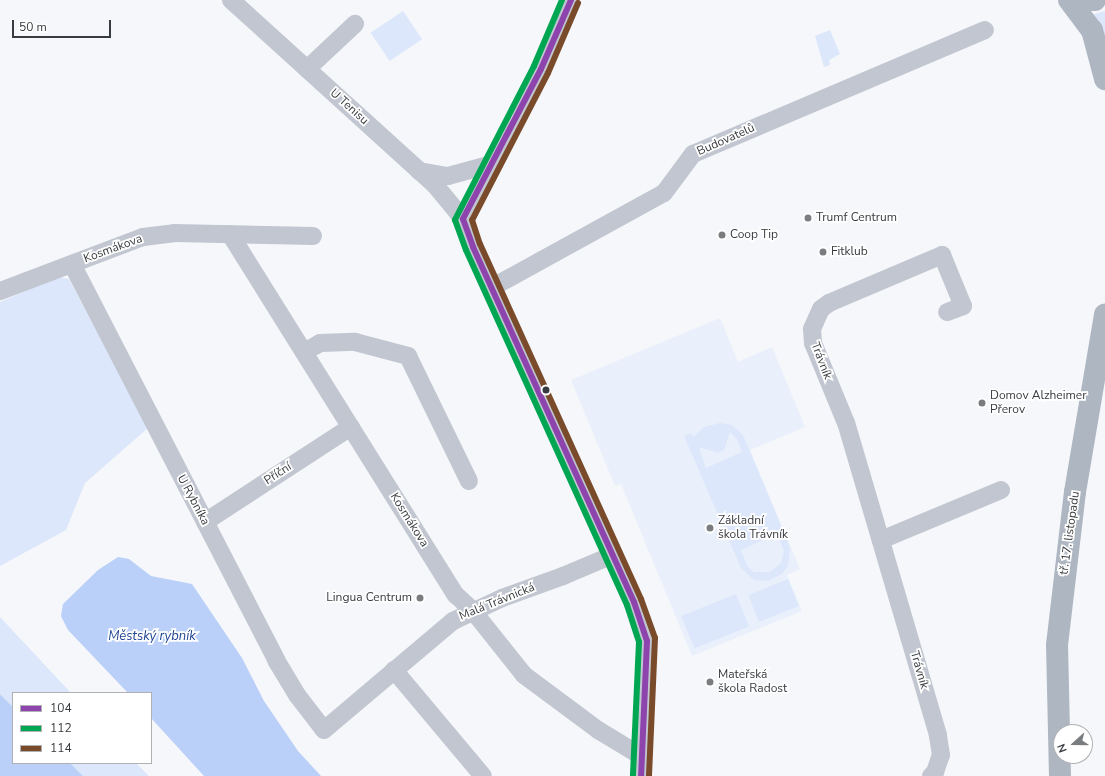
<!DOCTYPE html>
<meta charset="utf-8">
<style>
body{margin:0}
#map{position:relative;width:1105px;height:776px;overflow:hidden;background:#f5f7fa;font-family:"Nunito Sans",sans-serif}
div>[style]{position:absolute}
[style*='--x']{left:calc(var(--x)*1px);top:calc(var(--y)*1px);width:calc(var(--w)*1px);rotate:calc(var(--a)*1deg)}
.built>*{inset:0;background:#e9f0fb}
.green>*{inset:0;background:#dde7fb;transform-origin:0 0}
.water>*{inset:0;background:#bbd0f8}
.minor>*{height:18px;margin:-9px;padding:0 9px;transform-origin:9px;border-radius:9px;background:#c1c6d0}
.major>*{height:22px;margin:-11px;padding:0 11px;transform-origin:11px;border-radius:11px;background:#aeb6c2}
.bus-1>*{height:6px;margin:-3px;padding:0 3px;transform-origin:3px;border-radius:3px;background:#8e44ad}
.bus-2>*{height:6px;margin:-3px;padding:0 3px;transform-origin:3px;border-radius:3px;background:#00a651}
.bus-3>*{height:6px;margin:-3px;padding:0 3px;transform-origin:3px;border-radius:3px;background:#7a4b2a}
.dots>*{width:11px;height:11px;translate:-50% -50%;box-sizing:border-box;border:2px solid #fff;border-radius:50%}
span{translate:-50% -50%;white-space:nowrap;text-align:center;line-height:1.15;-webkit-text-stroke:3.5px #fff;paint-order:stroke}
.street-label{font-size:12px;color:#383b3f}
.poi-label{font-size:12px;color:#383b3f}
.left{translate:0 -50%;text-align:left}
.right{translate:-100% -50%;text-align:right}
.water-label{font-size:13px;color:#204594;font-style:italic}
.legend{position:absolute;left:12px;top:692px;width:140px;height:72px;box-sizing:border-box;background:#fff;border:1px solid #afb1b2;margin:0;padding:5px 7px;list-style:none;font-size:12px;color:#383b3f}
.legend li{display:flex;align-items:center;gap:8px;height:20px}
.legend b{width:20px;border:1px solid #afb1b2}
.north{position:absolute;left:1053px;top:724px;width:40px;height:40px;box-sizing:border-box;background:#fff;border:1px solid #afb1b2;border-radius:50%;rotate:249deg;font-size:11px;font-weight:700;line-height:16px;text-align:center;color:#383b3f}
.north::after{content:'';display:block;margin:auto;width:14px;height:18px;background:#7a7d80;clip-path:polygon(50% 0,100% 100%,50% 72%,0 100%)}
.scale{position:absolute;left:12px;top:20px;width:99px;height:18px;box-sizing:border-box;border:2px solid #383b3f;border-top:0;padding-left:5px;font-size:12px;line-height:14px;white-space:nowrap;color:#383b3f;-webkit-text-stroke:3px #fff;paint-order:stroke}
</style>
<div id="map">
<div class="built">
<i style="clip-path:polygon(720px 318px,738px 362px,772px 347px,805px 427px,750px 450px,800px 569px,787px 575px,802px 611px,692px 656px,621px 484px,615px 486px,571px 380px)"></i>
</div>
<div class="green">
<i style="left:403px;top:11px;width:34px;height:39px;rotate:56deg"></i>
<i style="clip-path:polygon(1105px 11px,1105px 41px,1094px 14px)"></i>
<i style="clip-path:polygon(830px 30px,840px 54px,829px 60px,830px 65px,824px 67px,815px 36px)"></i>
<i style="clip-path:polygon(58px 277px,69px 279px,148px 428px,85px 483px,66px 530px,0 566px,0 302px)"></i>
<i style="clip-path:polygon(evenodd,720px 423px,732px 425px,743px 435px,790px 547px,788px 566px,782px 574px,768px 581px,754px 580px,741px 568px,684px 436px,691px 433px,693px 437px,704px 427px,720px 423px,730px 432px,737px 439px,742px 452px,706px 468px,699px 447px,718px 453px,724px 450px,730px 432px,720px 423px,777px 534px,784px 551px,781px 563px,770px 572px,754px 572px,747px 566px,741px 550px,777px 534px)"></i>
<i style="left:788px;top:579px;width:29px;height:43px;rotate:68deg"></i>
<i style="left:736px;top:594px;width:35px;height:59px;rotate:68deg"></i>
<i style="clip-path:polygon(0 617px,71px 693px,13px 693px,13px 707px,0 694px)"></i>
<i style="clip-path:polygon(70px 763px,136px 763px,149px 776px,83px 776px)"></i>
</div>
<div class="water">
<i style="clip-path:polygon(118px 557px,129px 559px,151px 576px,192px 584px,242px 658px,264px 701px,298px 751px,321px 776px,204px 776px,151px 718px,151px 693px,128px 693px,68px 630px,61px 616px,63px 604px,98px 570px)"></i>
<i style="clip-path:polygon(0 694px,13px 707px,13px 763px,70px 763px,83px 776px,0 776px)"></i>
</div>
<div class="minor">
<i style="--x:231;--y:0;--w:275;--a:42.2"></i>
<i style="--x:435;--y:185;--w:44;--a:50.5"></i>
<i style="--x:463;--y:219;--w:30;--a:70"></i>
<i style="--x:473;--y:247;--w:390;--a:65.6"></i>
<i style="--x:634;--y:602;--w:41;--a:71.6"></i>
<i style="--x:647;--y:641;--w:135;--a:92.5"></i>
<i style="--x:307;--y:69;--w:66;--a:-43.2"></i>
<i style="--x:419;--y:171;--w:29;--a:10"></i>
<i style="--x:448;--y:176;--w:46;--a:-15.3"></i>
<i style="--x:463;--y:219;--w:169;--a:-62.5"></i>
<i style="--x:541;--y:69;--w:75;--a:-66.5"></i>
<i style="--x:230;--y:234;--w:426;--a:58"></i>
<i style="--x:456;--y:595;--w:23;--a:43"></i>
<i style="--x:473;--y:611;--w:82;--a:51.4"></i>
<i style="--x:524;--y:675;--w:92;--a:36.6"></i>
<i style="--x:598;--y:730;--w:50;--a:31.2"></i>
<i style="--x:72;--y:264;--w:445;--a:62.7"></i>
<i style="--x:276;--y:660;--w:41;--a:59"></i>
<i style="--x:297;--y:695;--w:44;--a:52.4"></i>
<i style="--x:324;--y:730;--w:169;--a:-40.2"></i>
<i style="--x:453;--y:621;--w:54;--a:-25.1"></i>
<i style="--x:502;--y:598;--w:65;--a:-19.8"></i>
<i style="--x:563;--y:576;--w:54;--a:-22.8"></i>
<i style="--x:491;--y:288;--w:197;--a:-28.8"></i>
<i style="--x:664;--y:193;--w:49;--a:-53.4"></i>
<i style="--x:693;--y:154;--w:317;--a:-23"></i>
<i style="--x:0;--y:291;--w:153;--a:-20.7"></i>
<i style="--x:143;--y:237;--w:31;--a:-7"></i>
<i style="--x:174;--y:233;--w:139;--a:1.2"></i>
<i style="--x:304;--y:352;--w:18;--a:-29"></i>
<i style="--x:320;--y:343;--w:35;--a:-2"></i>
<i style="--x:355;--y:342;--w:55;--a:14.8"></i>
<i style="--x:408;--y:356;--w:139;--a:64"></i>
<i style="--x:205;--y:522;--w:174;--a:-33.1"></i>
<i style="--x:881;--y:540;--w:130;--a:-22.6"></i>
<i style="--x:394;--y:670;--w:138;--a:50"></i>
<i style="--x:931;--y:776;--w:6;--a:-45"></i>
<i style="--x:935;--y:772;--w:18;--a:-71"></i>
<i style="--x:941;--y:755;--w:20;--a:-99"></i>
<i style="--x:938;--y:735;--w:325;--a:-106.4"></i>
<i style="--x:846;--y:423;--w:87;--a:-112.4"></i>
<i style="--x:813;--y:343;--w:14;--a:-94"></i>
<i style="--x:812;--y:329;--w:22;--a:-66"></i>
<i style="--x:821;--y:309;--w:10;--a:-37"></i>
<i style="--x:829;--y:303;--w:123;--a:-23"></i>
<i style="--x:942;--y:255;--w:55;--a:67.6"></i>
<i style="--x:963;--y:306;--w:17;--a:159"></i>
</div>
<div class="major">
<i style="--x:1069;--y:0;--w:38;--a:53"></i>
<i style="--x:1092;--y:30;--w:51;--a:75.1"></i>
<i style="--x:1075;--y:0;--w:20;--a:0"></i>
<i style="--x:1060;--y:776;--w:131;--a:-91.3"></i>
<i style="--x:1057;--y:645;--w:154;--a:-83.3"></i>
<i style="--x:1075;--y:492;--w:180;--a:-80.4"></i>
</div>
<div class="bus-1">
<i style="--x:571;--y:0;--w:75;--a:113.5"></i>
<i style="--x:541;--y:69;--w:169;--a:117.5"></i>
<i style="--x:463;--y:219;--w:30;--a:70"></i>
<i style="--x:473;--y:247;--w:390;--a:65.6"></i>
<i style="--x:634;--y:602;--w:41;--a:71.6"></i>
<i style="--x:647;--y:641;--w:135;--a:92.5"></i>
</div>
<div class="bus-2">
<i style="--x:562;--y:0;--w:72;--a:113"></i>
<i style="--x:534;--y:66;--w:173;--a:117.2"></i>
<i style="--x:455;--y:220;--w:32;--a:70"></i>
<i style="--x:466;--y:250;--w:390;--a:65.6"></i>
<i style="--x:627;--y:605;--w:39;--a:72"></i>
<i style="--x:639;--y:642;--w:134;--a:92.6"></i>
</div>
<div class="bus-3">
<i style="--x:578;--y:3;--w:76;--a:113.2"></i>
<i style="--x:548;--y:73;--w:165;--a:117.3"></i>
<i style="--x:472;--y:220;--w:25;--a:72"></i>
<i style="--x:480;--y:244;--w:390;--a:65.6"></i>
<i style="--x:641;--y:599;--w:41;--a:70.3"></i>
<i style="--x:655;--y:638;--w:138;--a:92.5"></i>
</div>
<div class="dots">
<i style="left:808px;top:218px;background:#7a7d80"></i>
<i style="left:722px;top:235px;background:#7a7d80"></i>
<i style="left:823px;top:252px;background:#7a7d80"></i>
<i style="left:546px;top:390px;background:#383b3f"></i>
<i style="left:982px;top:403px;background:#7a7d80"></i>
<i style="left:710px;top:528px;background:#7a7d80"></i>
<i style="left:420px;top:598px;background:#7a7d80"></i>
<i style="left:710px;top:682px;background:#7a7d80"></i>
</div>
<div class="street-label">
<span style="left:349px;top:107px;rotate:42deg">U Tenisu</span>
<span style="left:726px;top:140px;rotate:-24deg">Budovatelů</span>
<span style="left:113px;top:249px;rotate:-20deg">Kosmákova</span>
<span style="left:821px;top:361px;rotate:69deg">Trávník</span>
<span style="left:278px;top:474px;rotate:-33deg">Příční</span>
<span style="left:193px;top:500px;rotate:62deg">U Rybníka</span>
<span style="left:409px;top:520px;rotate:58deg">Kosmákova</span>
<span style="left:1070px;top:533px;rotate:-82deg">tř. 17. listopadu</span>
<span style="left:497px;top:602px;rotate:-22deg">Malá Trávnická</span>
<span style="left:919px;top:670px;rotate:74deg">Trávník</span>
</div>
<div class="poi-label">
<span class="left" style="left:816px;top:218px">Trumf Centrum</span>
<span class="left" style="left:730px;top:235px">Coop Tip</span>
<span class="left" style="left:831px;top:252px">Fitklub</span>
<span class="left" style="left:990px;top:403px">Domov Alzheimer<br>Přerov</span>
<span class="left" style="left:718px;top:528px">Základní<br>škola Trávník</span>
<span class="right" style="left:412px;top:598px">Lingua Centrum</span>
<span class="left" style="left:718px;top:682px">Mateřská<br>škola Radost</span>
</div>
<div class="water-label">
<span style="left:152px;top:636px">Městský rybník</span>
</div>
<ul class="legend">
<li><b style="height:5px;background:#8e44ad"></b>104</li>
<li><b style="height:5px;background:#00a651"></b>112</li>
<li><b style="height:5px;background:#7a4b2a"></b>114</li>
</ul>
<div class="north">N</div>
<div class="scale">50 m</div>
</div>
